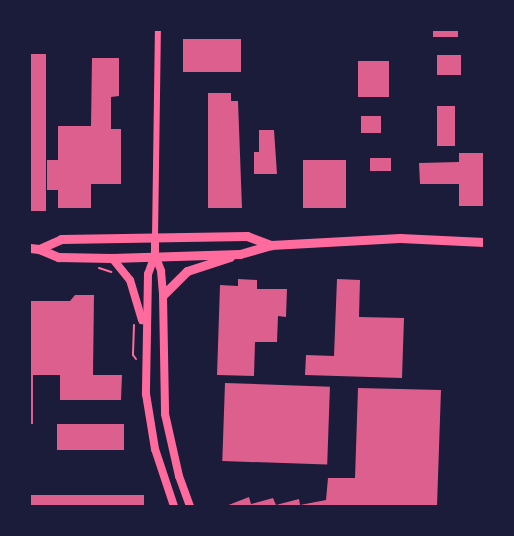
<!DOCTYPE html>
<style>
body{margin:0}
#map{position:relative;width:514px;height:536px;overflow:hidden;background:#1b1b3a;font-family:"Roboto Condensed",sans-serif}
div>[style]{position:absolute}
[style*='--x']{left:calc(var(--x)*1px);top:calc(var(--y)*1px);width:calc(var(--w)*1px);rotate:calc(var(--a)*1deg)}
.building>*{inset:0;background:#dd5f8e;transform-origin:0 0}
.path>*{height:2px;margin:-1px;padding:0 1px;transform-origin:1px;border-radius:1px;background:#ff6b9d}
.tertiary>*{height:6px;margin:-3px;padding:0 3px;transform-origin:3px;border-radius:3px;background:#ff6b9d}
.secondary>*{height:8px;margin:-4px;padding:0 4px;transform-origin:4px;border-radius:4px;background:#ff6b9d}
.trunk>*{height:9px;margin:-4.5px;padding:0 4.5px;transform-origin:4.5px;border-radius:4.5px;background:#ff6b9d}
span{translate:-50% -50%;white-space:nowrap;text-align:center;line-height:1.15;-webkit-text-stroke:5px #1b1b3a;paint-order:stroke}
.frame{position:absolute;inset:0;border:31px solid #1b1b3a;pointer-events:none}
</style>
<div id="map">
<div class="building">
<i style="left:433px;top:30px;width:25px;height:7px"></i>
<i style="left:183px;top:39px;width:58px;height:33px"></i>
<i style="left:30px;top:54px;width:16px;height:157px"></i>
<i style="left:461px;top:55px;width:20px;height:24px;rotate:90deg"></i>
<i style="clip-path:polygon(92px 58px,119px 58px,119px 96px,111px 97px,111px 129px,121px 129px,121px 184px,91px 184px,91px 208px,58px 208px,58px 190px,47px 190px,47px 160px,58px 160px,58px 126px,91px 126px)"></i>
<i style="left:358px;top:61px;width:31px;height:36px"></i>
<i style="clip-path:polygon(208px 93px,231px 93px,231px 101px,238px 101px,242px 208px,208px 208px)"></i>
<i style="left:437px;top:106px;width:18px;height:40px"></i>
<i style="left:381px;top:116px;width:17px;height:20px;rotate:90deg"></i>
<i style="clip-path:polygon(259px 130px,274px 130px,277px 174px,254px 174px,254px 152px,259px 152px)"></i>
<i style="clip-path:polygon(459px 153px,484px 153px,484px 206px,459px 206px,459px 184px,420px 184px,419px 163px,459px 162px)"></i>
<i style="left:370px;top:158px;width:21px;height:13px"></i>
<i style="left:303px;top:160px;width:43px;height:48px"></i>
<i style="clip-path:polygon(238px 279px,257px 280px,257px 289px,287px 289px,286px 317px,278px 316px,277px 342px,255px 342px,254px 376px,217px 375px,220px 285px,238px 286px)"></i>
<i style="clip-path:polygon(337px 279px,360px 280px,359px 317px,404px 318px,402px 378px,305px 375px,306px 355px,334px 356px)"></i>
<i style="clip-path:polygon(75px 295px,94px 295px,93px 375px,122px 375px,121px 400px,60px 400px,60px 375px,33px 375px,33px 424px,30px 424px,30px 301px,70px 301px)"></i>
<i style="left:225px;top:383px;width:105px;height:78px;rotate:2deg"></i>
<i style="clip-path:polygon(358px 388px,441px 390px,437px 506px,226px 506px,249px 497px,251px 504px,273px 498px,276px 505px,299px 499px,300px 505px,326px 500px,328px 478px,355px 478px)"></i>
<i style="left:57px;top:424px;width:67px;height:26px"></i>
<i style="left:30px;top:495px;width:114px;height:11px"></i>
</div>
<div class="path">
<i style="--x:99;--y:268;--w:13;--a:18"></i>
<i style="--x:134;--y:325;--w:30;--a:92"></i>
<i style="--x:133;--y:355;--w:5;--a:53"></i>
</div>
<div class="tertiary">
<i style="--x:155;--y:238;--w:208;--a:-89.2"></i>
</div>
<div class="secondary">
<i style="--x:155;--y:238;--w:17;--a:90"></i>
<i style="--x:155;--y:255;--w:20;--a:110"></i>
<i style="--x:148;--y:274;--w:120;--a:91"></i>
<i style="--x:146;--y:394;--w:56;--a:80.7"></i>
<i style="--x:155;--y:449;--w:60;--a:71.6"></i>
<i style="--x:155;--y:255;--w:17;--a:69"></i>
<i style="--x:161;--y:271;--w:24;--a:85"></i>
<i style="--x:163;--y:295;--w:119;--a:89"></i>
<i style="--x:165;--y:414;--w:64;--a:77.3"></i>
<i style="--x:179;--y:476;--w:32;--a:70"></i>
<i style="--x:112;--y:258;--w:28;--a:51"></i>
<i style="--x:130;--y:280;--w:42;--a:73.3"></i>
</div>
<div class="trunk">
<i style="--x:30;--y:248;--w:9;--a:6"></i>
<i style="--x:39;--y:249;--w:21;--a:23"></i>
<i style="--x:58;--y:257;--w:54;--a:1.1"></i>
<i style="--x:112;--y:258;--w:128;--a:-1.8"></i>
<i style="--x:240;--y:254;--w:32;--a:-16"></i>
<i style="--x:271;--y:245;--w:129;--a:-3.1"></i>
<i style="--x:400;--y:238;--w:84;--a:2.7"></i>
<i style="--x:39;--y:249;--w:24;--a:-24"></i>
<i style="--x:61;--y:239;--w:186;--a:-0.9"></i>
<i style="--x:247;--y:236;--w:26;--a:21"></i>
<i style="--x:163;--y:295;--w:34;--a:-45"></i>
<i style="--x:187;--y:271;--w:45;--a:-18"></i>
</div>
<div class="frame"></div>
</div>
